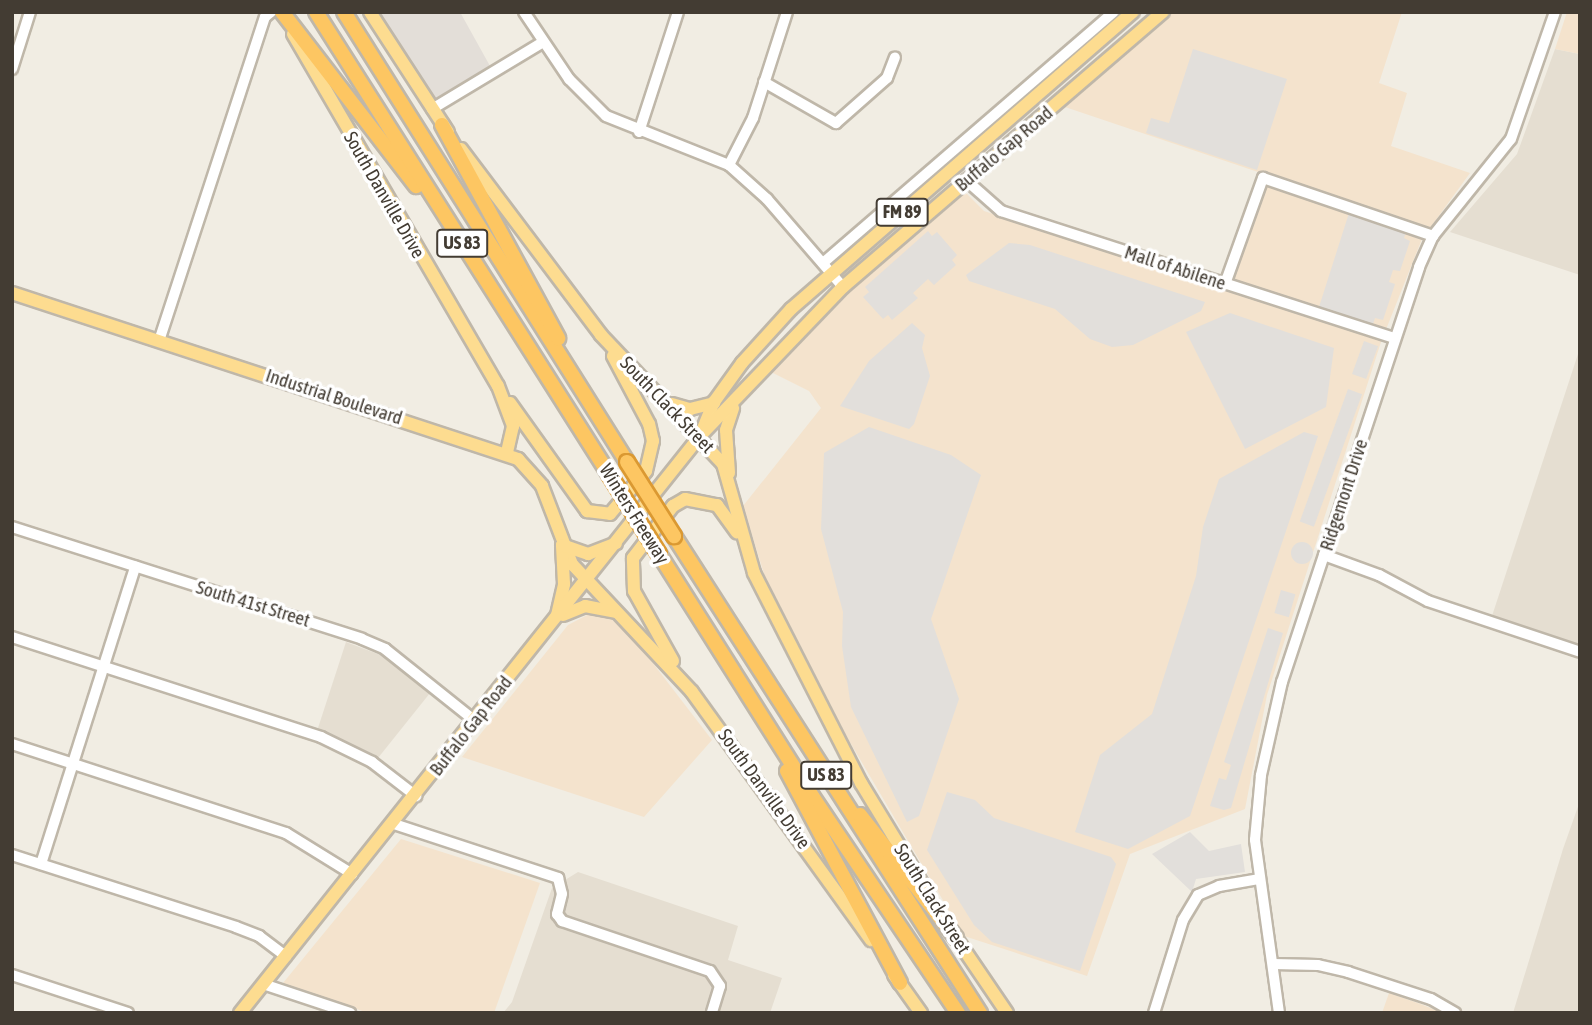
<!DOCTYPE html>
<style>
body{margin:0}
#map{position:relative;width:1592px;height:1025px;overflow:hidden;background:#f1ede3;font-family:"Asap Condensed",sans-serif}
div>[style]{position:absolute}
[style*='--x']{left:calc(var(--x)*1px);top:calc(var(--y)*1px);width:calc(var(--w)*1px);rotate:calc(var(--a)*1deg)}
.residential>*{inset:0;background:#e5ded1}
.commercial>*{inset:0;background:#f4e3cd}
.industrial>*{inset:0;background:#e3ded8}
.parking>*{inset:0;background:#e2dfdb;transform-origin:0 0}
.round{border-radius:50%}
.roads{filter:drop-shadow(2px 0 #bfb7a9) drop-shadow(-2px 0 #bfb7a9) drop-shadow(0 2px #bfb7a9) drop-shadow(0 -2px #bfb7a9)}
.minor>*{height:10px;margin:-5px;padding:0 5px;transform-origin:5px;border-radius:5px;background:#fff}
.major>*{height:12px;margin:-6px;padding:0 6px;transform-origin:6px;border-radius:6px;background:#fddc90}
.highway>*{height:14px;margin:-7px;padding:0 7px;transform-origin:7px;border-radius:7px;background:#fdc662}
.bridges{filter:drop-shadow(2px 0 #db9932) drop-shadow(-2px 0 #db9932) drop-shadow(0 2px #db9932) drop-shadow(0 -2px #db9932)}
.highway-bridge>*{height:14px;margin:-7px;padding:0 7px;transform-origin:7px;border-radius:7px;background:#fdc662}
span{translate:-50% -50%;white-space:nowrap;text-align:center;line-height:1.15;-webkit-text-stroke:7px #fff;paint-order:stroke}
.shield-label span{padding:2px 5px;background:#fff;border:2px solid;border-radius:5px;-webkit-text-stroke-width:0}
.shield-label{font-size:18px;color:#433c33;font-weight:700}
.street-label{font-size:19px;color:#433c33}
.frame{position:absolute;inset:0;border:14px solid #433c33;pointer-events:none}
</style>
<div id="map">
<div class="residential">
<i style="clip-path:polygon(1555px 49px,1580px 54px,1580px 275px,1450px 232px,1517px 154px)"></i>
<i style="clip-path:polygon(1580px 348px,1580px 647px,1491px 619px)"></i>
<i style="clip-path:polygon(346px 642px,383px 656px,430px 693px,378px 758px,318px 728px)"></i>
<i style="clip-path:polygon(1580px 801px,1580px 1013px,1513px 1013px,1563px 849px)"></i>
<i style="clip-path:polygon(578px 872px,738px 926px,728px 960px,782px 978px,770px 1013px,503px 1013px,512px 1002px,552px 888px)"></i>
</div>
<div class="commercial">
<i style="clip-path:polygon(1168px 12px,1402px 12px,1379px 83px,1407px 93px,1391px 146px,1470px 173px,1422px 239px,1381px 342px,1267px 695px,1245px 809px,1130px 854px,1087px 976px,964px 936px,844px 732px,765px 577px,743px 506px,821px 408px,809px 391px,769px 371px,833px 307px,963px 190px,984px 211px,1225px 290px,1264px 174px,1062px 106px)"></i>
<i style="clip-path:polygon(1567px 12px,1580px 12px,1580px 54px,1555px 49px)"></i>
<i style="clip-path:polygon(593px 612px,606px 615px,632px 636px,712px 740px,644px 817px,462px 757px,568px 625px)"></i>
<i style="clip-path:polygon(401px 839px,540px 883px,494px 1013px,368px 1013px,283px 983px)"></i>
<i style="clip-path:polygon(1389px 993px,1418px 1003px,1443px 1013px,1382px 1013px)"></i>
</div>
<div class="industrial">
<i style="clip-path:polygon(379px 12px,460px 12px,490px 66px,435px 101px)"></i>
</div>
<div class="parking">
<i style="clip-path:polygon(1193px 49px,1287px 79px,1257px 170px,1146px 133px,1151px 118px,1169px 123px)"></i>
<i style="clip-path:polygon(1349px 213px,1406px 232px,1404px 238px,1410px 241px,1400px 271px,1393px 270px,1389px 282px,1395px 284px,1383px 320px,1375px 318px,1373px 324px,1319px 307px)"></i>
<i style="clip-path:polygon(928px 231px,932px 236px,937px 232px,957px 255px,952px 260px,956px 265px,934px 285px,928px 279px,913px 293px,918px 298px,892px 320px,888px 315px,883px 319px,863px 297px,869px 292px,865px 287px)"></i>
<i style="clip-path:polygon(1009px 243px,1030px 245px,1205px 302px,1201px 311px,1133px 345px,1112px 347px,1090px 339px,1055px 309px,969px 281px,966px 275px)"></i>
<i style="clip-path:polygon(1230px 313px,1334px 348px,1326px 407px,1245px 449px,1186px 332px)"></i>
<i style="clip-path:polygon(912px 323px,925px 335px,922px 348px,930px 376px,914px 424px,909px 429px,840px 406px,869px 361px)"></i>
<i style="left:1364px;top:341px;width:15px;height:35px;rotate:20deg"></i>
<i style="left:1348px;top:389px;width:15px;height:141px;rotate:20deg"></i>
<i style="clip-path:polygon(869px 427px,951px 455px,981px 475px,931px 619px,959px 699px,919px 816px,907px 822px,851px 707px,842px 646px,843px 612px,821px 529px,824px 453px)"></i>
<i style="clip-path:polygon(1304px 432px,1318px 436px,1190px 816px,1128px 849px,1075px 832px,1100px 755px,1152px 714px,1196px 576px,1203px 527px,1219px 479px)"></i>
<i class="round" style="left:1291px;top:542px;width:22px;height:22px"></i>
<i style="left:1281px;top:590px;width:15px;height:24px;rotate:16deg"></i>
<i style="clip-path:polygon(1268px 628px,1283px 633px,1231px 808px,1224px 810px,1210px 806px,1219px 778px,1226px 780px,1231px 765px,1224px 762px)"></i>
<i style="clip-path:polygon(947px 792px,975px 800px,994px 818px,1111px 857px,1116px 864px,1080px 971px,992px 942px,974px 925px,927px 850px)"></i>
<i style="clip-path:polygon(1190px 832px,1209px 851px,1241px 844px,1245px 872px,1196px 879px,1192px 892px,1152px 854px)"></i>
</div>
<div class="roads">
<div class="minor">
<i style="--x:524;--y:12;--w:81;--a:56.1"></i>
<i style="--x:569;--y:79;--w:52;--a:45"></i>
<i style="--x:606;--y:116;--w:132;--a:21.7"></i>
<i style="--x:729;--y:165;--w:51;--a:41.8"></i>
<i style="--x:767;--y:199;--w:116;--a:49.2"></i>
<i style="--x:12;--y:69;--w:60;--a:-72.5"></i>
<i style="--x:764;--y:82;--w:83;--a:29.7"></i>
<i style="--x:836;--y:123;--w:68;--a:-41.4"></i>
<i style="--x:887;--y:78;--w:22;--a:-69"></i>
<i style="--x:432;--y:109;--w:130;--a:-31.1"></i>
<i style="--x:639;--y:132;--w:126;--a:-72"></i>
<i style="--x:729;--y:165;--w:53;--a:-62.9"></i>
<i style="--x:753;--y:118;--w:111;--a:-72.2"></i>
<i style="--x:966;--y:180;--w:47;--a:41.5"></i>
<i style="--x:1001;--y:211;--w:414;--a:17.9"></i>
<i style="--x:823;--y:263;--w:384;--a:-40.8"></i>
<i style="--x:1225;--y:284;--w:113;--a:-70.3"></i>
<i style="--x:1263;--y:178;--w:180;--a:18.8"></i>
<i style="--x:159;--y:341;--w:341;--a:-71.9"></i>
<i style="--x:265;--y:17;--w:8;--a:-40"></i>
<i style="--x:12;--y:527;--w:367;--a:17.7"></i>
<i style="--x:362;--y:639;--w:25;--a:23"></i>
<i style="--x:385;--y:649;--w:114;--a:38.6"></i>
<i style="--x:1324;--y:555;--w:59;--a:20"></i>
<i style="--x:1379;--y:575;--w:55;--a:28"></i>
<i style="--x:1428;--y:601;--w:160;--a:18.5"></i>
<i style="--x:12;--y:637;--w:325;--a:17.9"></i>
<i style="--x:321;--y:737;--w:57;--a:26.1"></i>
<i style="--x:372;--y:762;--w:56;--a:37.7"></i>
<i style="--x:12;--y:744;--w:288;--a:18"></i>
<i style="--x:286;--y:833;--w:78;--a:31.8"></i>
<i style="--x:394;--y:824;--w:173;--a:18.2"></i>
<i style="--x:558;--y:878;--w:16;--a:76"></i>
<i style="--x:562;--y:894;--w:21;--a:104"></i>
<i style="--x:557;--y:914;--w:9;--a:54"></i>
<i style="--x:562;--y:921;--w:156;--a:18.7"></i>
<i style="--x:710;--y:971;--w:18;--a:56"></i>
<i style="--x:720;--y:986;--w:28;--a:107"></i>
<i style="--x:12;--y:855;--w:235;--a:17.8"></i>
<i style="--x:236;--y:927;--w:25;--a:21"></i>
<i style="--x:259;--y:936;--w:34;--a:37"></i>
<i style="--x:41;--y:864;--w:312;--a:-72.4"></i>
<i style="--x:1273;--y:964;--w:45;--a:1.3"></i>
<i style="--x:1318;--y:965;--w:31;--a:13"></i>
<i style="--x:1348;--y:972;--w:87;--a:18"></i>
<i style="--x:1431;--y:999;--w:28;--a:30"></i>
<i style="--x:12;--y:975;--w:122;--a:18.1"></i>
<i style="--x:263;--y:984;--w:92;--a:18.4"></i>
<i style="--x:1154;--y:1013;--w:97;--a:-72.7"></i>
<i style="--x:1183;--y:920;--w:29;--a:-59"></i>
<i style="--x:1198;--y:895;--w:23;--a:-23"></i>
<i style="--x:1219;--y:886;--w:40;--a:-10"></i>
<i style="--x:1279;--y:1013;--w:175;--a:-97.9"></i>
<i style="--x:1255;--y:840;--w:65;--a:-84.7"></i>
<i style="--x:1261;--y:775;--w:95;--a:-77.3"></i>
<i style="--x:1282;--y:682;--w:437;--a:-71.7"></i>
<i style="--x:1419;--y:267;--w:34;--a:-66"></i>
<i style="--x:1433;--y:236;--w:124;--a:-51.2"></i>
<i style="--x:1511;--y:139;--w:134;--a:-70.9"></i>
</div>
<div class="major">
<i style="--x:370;--y:12;--w:143;--a:57"></i>
<i style="--x:293;--y:34;--w:407;--a:59.8"></i>
<i style="--x:498;--y:386;--w:43;--a:69.4"></i>
<i style="--x:513;--y:426;--w:28;--a:103"></i>
<i style="--x:461;--y:149;--w:233;--a:53"></i>
<i style="--x:601;--y:335;--w:178;--a:46.6"></i>
<i style="--x:723;--y:464;--w:113;--a:74.1"></i>
<i style="--x:754;--y:573;--w:236;--a:63"></i>
<i style="--x:861;--y:783;--w:129;--a:58.7"></i>
<i style="--x:12;--y:293;--w:533;--a:18.16"></i>
<i style="--x:518;--y:459;--w:36;--a:48"></i>
<i style="--x:542;--y:486;--w:84;--a:69"></i>
<i style="--x:572;--y:564;--w:175;--a:46.8"></i>
<i style="--x:692;--y:692;--w:306;--a:54.2"></i>
<i style="--x:510;--y:403;--w:133;--a:54.5"></i>
<i style="--x:587;--y:511;--w:23;--a:7"></i>
<i style="--x:610;--y:514;--w:56;--a:-50.1"></i>
<i style="--x:646;--y:471;--w:31;--a:-77"></i>
<i style="--x:653;--y:441;--w:17;--a:-103"></i>
<i style="--x:649;--y:424;--w:77;--a:-117.9"></i>
<i style="--x:672;--y:404;--w:19;--a:16"></i>
<i style="--x:690;--y:409;--w:25;--a:-14"></i>
<i style="--x:700;--y:436;--w:37;--a:-68"></i>
<i style="--x:714;--y:402;--w:48;--a:-54.3"></i>
<i style="--x:742;--y:363;--w:73;--a:-47.8"></i>
<i style="--x:791;--y:309;--w:453;--a:-41"></i>
<i style="--x:729;--y:473;--w:43;--a:-94"></i>
<i style="--x:726;--y:430;--w:23;--a:-72"></i>
<i style="--x:557;--y:615;--w:32;--a:-77"></i>
<i style="--x:564;--y:584;--w:39;--a:-93"></i>
<i style="--x:562;--y:545;--w:28;--a:19"></i>
<i style="--x:588;--y:554;--w:30;--a:-21"></i>
<i style="--x:563;--y:615;--w:24;--a:-22"></i>
<i style="--x:585;--y:606;--w:31;--a:11"></i>
<i style="--x:673;--y:661;--w:80;--a:-119.1"></i>
<i style="--x:634;--y:591;--w:33;--a:-92"></i>
<i style="--x:633;--y:558;--w:66;--a:-52.4"></i>
<i style="--x:673;--y:506;--w:14;--a:-30"></i>
<i style="--x:685;--y:499;--w:33;--a:11"></i>
<i style="--x:717;--y:505;--w:34;--a:54"></i>
<i style="--x:952;--y:932;--w:98;--a:55.8"></i>
<i style="--x:894;--y:975;--w:47;--a:54.6"></i>
<i style="--x:240;--y:1013;--w:738;--a:-51.44"></i>
<i style="--x:700;--y:436;--w:207;--a:-46.2"></i>
<i style="--x:843;--y:287;--w:422;--a:-40.7"></i>
</div>
<div class="highway">
<i style="--x:282;--y:12;--w:220;--a:52.4"></i>
<i style="--x:316;--y:12;--w:547;--a:57.62"></i>
<i style="--x:344;--y:12;--w:532;--a:57.83"></i>
<i style="--x:442;--y:125;--w:243;--a:61.4"></i>
<i style="--x:674;--y:536;--w:567;--a:57.32"></i>
<i style="--x:659;--y:554;--w:286;--a:57.7"></i>
<i style="--x:812;--y:796;--w:262;--a:56.1"></i>
<i style="--x:787;--y:771;--w:240;--a:61.9"></i>
<i style="--x:860;--y:815;--w:156;--a:52"></i>
</div>
</div>
<div class="bridges">
<div class="highway-bridge">
<i style="--x:627;--y:462;--w:88;--a:57.6"></i>
<i style="--x:609;--y:474;--w:94;--a:58"></i>
</div>
</div>
<div class="shield-label">
<span style="left:902px;top:212px">FM 89</span>
<span style="left:462px;top:243px">US 83</span>
<span style="left:826px;top:775px">US 83</span>
</div>
<div class="street-label">
<span style="left:1004px;top:149px;rotate:-40deg">Buffalo Gap Road</span>
<span style="left:384px;top:195px;rotate:60deg">South Danville Drive</span>
<span style="left:1175px;top:268px;rotate:18deg">Mall of Abilene</span>
<span style="left:334px;top:397px;rotate:18deg">Industrial Boulevard</span>
<span style="left:667px;top:405px;rotate:46deg">South Clack Street</span>
<span style="left:1344px;top:495px;rotate:-72deg">Ridgemont Drive</span>
<span style="left:634px;top:514px;rotate:58deg">Winters Freeway</span>
<span style="left:253px;top:604px;rotate:17deg">South 41st Street</span>
<span style="left:471px;top:726px;rotate:-52deg">Buffalo Gap Road</span>
<span style="left:764px;top:789px;rotate:54deg">South Danville Drive</span>
<span style="left:932px;top:899px;rotate:58deg">South Clack Street</span>
</div>
<div class="frame"></div>
</div>
